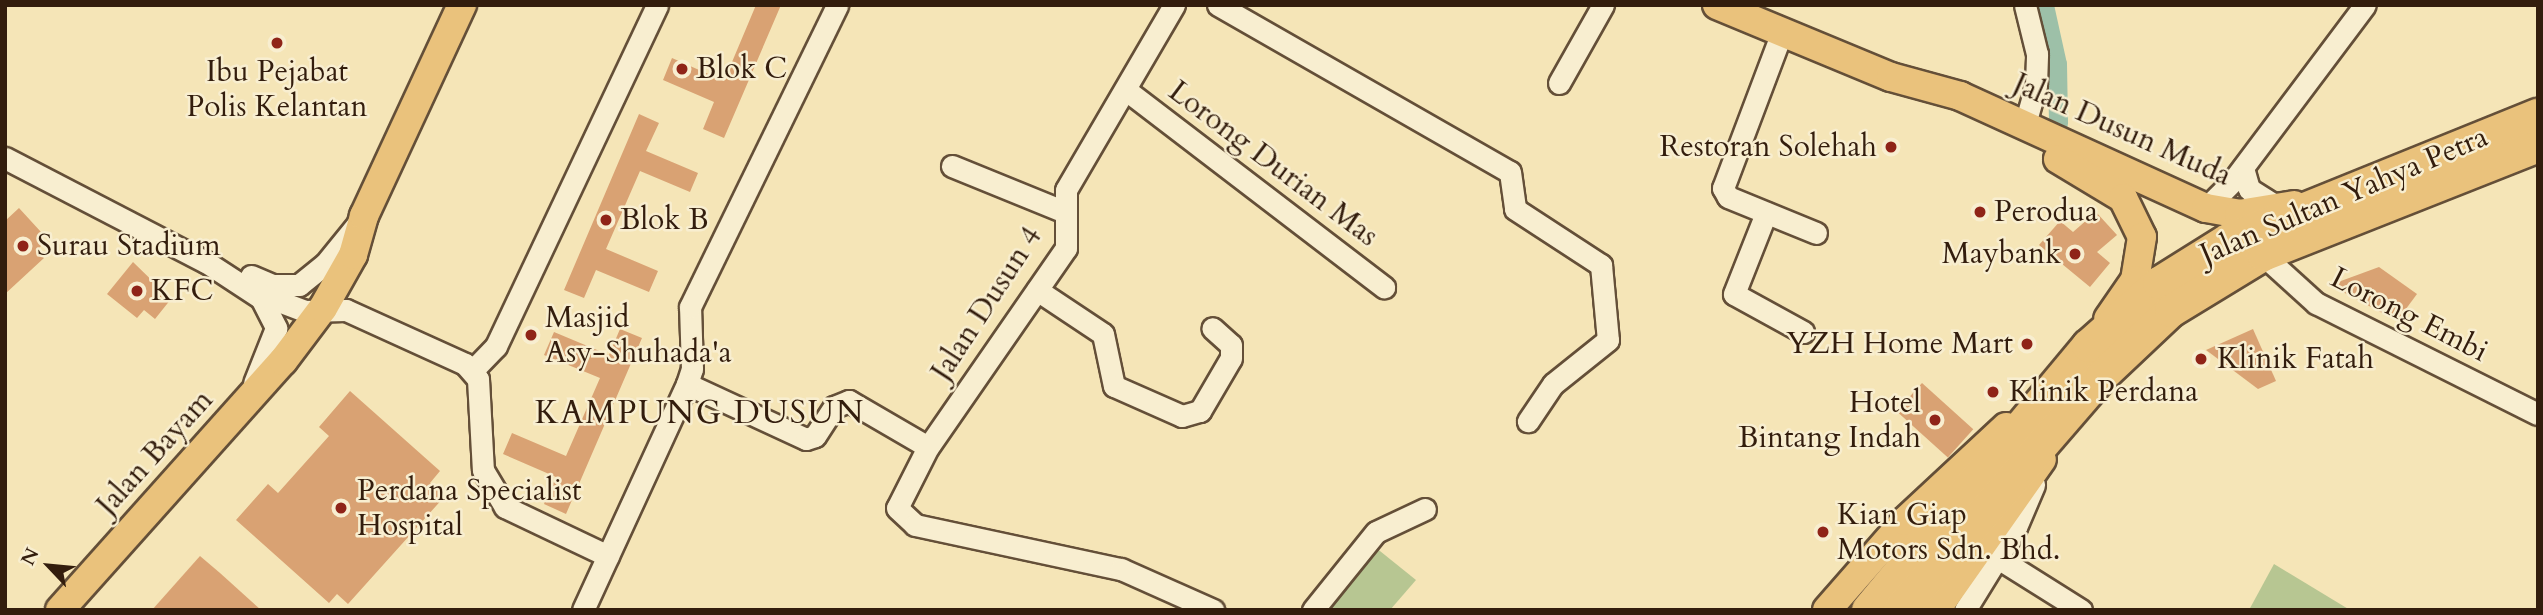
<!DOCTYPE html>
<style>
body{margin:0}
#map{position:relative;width:2543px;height:615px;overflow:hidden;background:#f5e5b7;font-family:Cardo,serif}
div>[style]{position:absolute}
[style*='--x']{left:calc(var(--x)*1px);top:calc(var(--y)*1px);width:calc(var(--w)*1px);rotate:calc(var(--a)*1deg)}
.green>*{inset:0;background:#b7c692}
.canal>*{height:19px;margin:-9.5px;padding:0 9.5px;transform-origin:9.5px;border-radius:9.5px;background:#9dc0a8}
.building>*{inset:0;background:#d9a273;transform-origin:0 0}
.roads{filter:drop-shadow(2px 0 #644f38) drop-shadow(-2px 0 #644f38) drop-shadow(0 2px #644f38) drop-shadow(0 -2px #644f38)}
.minor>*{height:21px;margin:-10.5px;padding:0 10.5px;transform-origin:10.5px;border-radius:10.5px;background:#f8eed0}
.major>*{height:28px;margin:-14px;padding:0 14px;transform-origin:14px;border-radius:14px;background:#eac27c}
.highway>*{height:32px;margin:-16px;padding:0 16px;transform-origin:16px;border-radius:16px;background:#eac27c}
.dots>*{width:19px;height:19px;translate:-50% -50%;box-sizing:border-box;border:4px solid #f8eed0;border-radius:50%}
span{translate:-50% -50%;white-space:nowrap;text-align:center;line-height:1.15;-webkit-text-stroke:5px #f8eed0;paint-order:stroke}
.poi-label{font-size:30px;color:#331d0d}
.left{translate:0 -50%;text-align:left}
.right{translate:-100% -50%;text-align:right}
.street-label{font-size:30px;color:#331d0d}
.neighbourhood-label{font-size:32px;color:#331d0d;letter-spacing:2px}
.frame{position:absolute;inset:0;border:7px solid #331d0d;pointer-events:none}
.north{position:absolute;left:14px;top:531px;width:70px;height:70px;-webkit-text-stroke:5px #f8eed0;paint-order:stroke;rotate:296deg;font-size:19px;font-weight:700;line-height:28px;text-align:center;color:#331d0d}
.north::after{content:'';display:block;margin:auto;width:24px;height:32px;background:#331d0d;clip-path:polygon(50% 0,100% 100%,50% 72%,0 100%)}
</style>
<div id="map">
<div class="green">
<i style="clip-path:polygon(1370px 543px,1416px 580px,1390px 610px,1316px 610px)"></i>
<i style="clip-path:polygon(2274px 564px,2350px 610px,2249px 610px)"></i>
</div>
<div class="canal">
<i style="--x:2044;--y:5;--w:60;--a:77.6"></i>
<i style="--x:2057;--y:64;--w:59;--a:89"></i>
</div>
<div class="building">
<i style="clip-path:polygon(756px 5px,781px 5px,724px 138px,703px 129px,714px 102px,663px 80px,672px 58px,724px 81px)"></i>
<i style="clip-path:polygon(639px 114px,659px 123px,646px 151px,698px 173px,690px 192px,640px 171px,606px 249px,658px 271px,649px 292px,596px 270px,584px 298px,564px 290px)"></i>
<i style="clip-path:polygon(19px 208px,41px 232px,45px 242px,37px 250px,44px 258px,5px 294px,5px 221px)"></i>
<i style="clip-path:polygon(2096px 212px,2117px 235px,2097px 252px,2110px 263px,2090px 287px,2039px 245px,2060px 221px,2073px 232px)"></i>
<i style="clip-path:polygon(133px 262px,171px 299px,155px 319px,144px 310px,137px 318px,107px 294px)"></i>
<i style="clip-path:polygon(2379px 267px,2417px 294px,2397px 321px,2330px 285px)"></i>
<i style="clip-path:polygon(620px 329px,642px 338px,566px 514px,544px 504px,556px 477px,503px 454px,512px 433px,566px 456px,600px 378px,544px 355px,554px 332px,609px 355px)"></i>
<i style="clip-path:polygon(2253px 329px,2276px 381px,2258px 389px,2206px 350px)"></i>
<i style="left:1922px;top:383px;width:69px;height:38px;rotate:42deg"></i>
<i style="clip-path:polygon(350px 391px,440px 471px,430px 483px,445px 496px,348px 604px,337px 594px,329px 603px,236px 520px,268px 484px,278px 493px,329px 436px,319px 427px)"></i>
<i style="clip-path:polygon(200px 556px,220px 573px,261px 610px,152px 610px)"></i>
</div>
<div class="roads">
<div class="minor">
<i style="--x:1174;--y:5;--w:214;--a:120.3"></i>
<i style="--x:1066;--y:190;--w:58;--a:90"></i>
<i style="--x:1066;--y:248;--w:242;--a:124.7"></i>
<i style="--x:928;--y:447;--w:68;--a:116.9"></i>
<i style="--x:897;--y:508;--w:25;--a:43"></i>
<i style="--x:915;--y:525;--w:211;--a:12.1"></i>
<i style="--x:1121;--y:569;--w:101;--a:24"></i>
<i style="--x:1218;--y:5;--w:336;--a:29.8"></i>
<i style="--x:1510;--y:172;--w:37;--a:82"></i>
<i style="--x:1515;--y:209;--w:103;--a:33.1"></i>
<i style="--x:1601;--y:265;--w:75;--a:84.7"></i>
<i style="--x:1608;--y:340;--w:70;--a:141.3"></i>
<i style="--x:1553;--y:384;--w:45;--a:124"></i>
<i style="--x:1782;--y:32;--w:167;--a:110.7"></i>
<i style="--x:1723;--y:188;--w:10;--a:61"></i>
<i style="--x:1728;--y:197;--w:95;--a:22.2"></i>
<i style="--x:1559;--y:83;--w:90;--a:-60.6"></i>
<i style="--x:1126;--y:90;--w:325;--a:37.4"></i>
<i style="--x:2025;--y:124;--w:41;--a:-74.2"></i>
<i style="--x:2036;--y:85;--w:31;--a:-88"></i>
<i style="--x:2037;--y:54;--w:50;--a:-103.8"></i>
<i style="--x:5;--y:158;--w:226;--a:27.4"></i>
<i style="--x:206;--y:262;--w:66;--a:33.2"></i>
<i style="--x:261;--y:298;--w:34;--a:63"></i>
<i style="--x:276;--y:328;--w:59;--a:111.8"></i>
<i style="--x:952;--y:166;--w:120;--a:22.1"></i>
<i style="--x:2243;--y:168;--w:22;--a:74"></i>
<i style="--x:2249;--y:189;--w:36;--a:32"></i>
<i style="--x:2206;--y:208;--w:37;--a:-45"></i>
<i style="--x:2232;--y:182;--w:221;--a:-53.1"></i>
<i style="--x:1766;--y:213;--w:87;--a:111.6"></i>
<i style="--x:1734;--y:294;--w:79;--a:28.8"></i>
<i style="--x:2263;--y:255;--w:72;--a:42.2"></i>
<i style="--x:2316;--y:303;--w:248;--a:26.6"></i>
<i style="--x:251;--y:276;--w:23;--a:23"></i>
<i style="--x:272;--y:285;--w:27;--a:0"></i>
<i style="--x:299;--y:285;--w:33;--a:-39"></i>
<i style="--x:325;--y:264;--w:55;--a:-50.9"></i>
<i style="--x:1037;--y:290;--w:79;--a:33.7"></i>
<i style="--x:1103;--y:334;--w:53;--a:78.1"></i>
<i style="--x:1114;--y:386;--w:74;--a:23.8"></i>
<i style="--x:1182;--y:416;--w:19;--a:-16"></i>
<i style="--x:1200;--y:411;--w:61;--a:-59.7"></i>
<i style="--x:1231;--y:358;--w:13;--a:-90"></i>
<i style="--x:1231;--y:345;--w:25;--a:-138"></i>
<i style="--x:252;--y:291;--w:57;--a:20.7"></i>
<i style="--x:305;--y:311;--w:41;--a:-1.4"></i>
<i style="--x:346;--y:310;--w:131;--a:24.4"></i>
<i style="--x:465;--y:364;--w:20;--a:49"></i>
<i style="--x:478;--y:379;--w:91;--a:86.9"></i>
<i style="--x:483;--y:470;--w:43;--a:59.3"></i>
<i style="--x:505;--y:507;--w:114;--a:25.4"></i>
<i style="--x:473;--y:370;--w:33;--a:-46"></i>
<i style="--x:496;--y:346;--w:377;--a:-64.7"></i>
<i style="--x:687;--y:384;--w:131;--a:24.8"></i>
<i style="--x:806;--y:439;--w:9;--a:-18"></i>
<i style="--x:815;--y:436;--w:35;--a:-57"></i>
<i style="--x:834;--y:407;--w:16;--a:-22"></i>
<i style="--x:849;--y:401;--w:91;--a:30.2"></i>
<i style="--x:1998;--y:558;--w:98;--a:32.1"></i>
<i style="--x:583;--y:610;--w:249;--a:-65.3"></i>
<i style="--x:687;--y:384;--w:16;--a:-72"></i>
<i style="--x:692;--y:369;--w:62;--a:-91.8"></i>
<i style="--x:690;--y:307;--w:336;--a:-64"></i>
<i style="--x:1313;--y:610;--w:100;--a:-51.1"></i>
<i style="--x:1376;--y:532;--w:54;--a:-25.1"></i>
<i style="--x:1965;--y:610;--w:97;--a:-58.4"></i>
<i style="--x:2016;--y:527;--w:46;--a:-66.8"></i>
</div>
<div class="major">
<i style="--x:1717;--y:5;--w:188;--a:22.5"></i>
<i style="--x:1891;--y:77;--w:72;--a:15.4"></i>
<i style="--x:1960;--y:96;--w:270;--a:24.5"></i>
<i style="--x:2206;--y:208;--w:34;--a:10"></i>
<i style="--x:2239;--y:214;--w:56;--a:-9.3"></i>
<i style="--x:2058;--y:159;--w:76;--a:31"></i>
<i style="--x:2123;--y:198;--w:43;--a:64"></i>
<i style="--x:2142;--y:237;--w:44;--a:99.2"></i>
<i style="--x:2135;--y:280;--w:47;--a:124.7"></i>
<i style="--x:60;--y:610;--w:334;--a:-48.2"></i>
<i style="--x:283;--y:361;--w:66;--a:-53"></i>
<i style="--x:323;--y:308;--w:61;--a:-60.5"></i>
<i style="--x:353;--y:255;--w:41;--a:-74.2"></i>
<i style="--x:364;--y:216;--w:233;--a:-65.1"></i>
<i style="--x:1827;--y:610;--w:118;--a:-48.8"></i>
<i style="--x:1905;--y:521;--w:138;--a:-42.9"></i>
<i style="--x:1936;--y:610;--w:184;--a:-54.9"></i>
</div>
<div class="highway">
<i style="--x:1868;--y:610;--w:344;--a:-50.2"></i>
<i style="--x:2088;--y:346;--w:95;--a:-41.6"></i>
<i style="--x:2159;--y:283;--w:81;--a:-31.9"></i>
<i style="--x:2228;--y:240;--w:334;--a:-22"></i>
<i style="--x:1900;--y:610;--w:309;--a:-49.2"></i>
<i style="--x:2102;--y:376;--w:95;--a:-43.3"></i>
<i style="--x:2171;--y:311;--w:108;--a:-31.3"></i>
<i style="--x:2263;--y:255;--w:296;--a:-21.6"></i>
</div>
</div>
<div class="dots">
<i style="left:277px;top:43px;background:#8f2418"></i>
<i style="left:682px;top:69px;background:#8f2418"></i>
<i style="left:1891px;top:147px;background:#8f2418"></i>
<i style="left:1980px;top:212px;background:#8f2418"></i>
<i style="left:606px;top:220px;background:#8f2418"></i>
<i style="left:23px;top:246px;background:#8f2418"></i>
<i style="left:2075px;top:254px;background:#8f2418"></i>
<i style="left:137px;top:291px;background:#8f2418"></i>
<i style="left:531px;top:335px;background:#8f2418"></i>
<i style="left:2027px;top:344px;background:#8f2418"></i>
<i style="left:2201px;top:359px;background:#8f2418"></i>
<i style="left:1993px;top:392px;background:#8f2418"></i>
<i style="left:1935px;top:420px;background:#8f2418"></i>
<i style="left:341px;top:508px;background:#8f2418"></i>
<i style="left:1823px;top:532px;background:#8f2418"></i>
</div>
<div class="poi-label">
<span class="left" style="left:696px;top:69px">Blok C</span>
<span style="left:277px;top:89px">Ibu Pejabat<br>Polis Kelantan</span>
<span class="right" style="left:1877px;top:147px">Restoran Solehah</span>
<span class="left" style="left:1994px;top:212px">Perodua</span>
<span class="left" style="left:620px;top:220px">Blok B</span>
<span class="left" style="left:37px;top:246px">Surau Stadium</span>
<span class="right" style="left:2061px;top:254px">Maybank</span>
<span class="left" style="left:151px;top:291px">KFC</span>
<span class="left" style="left:545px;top:335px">Masjid<br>Asy-Shuhada'a</span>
<span class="right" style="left:2013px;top:344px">YZH Home Mart</span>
<span class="left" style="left:2217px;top:359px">Klinik Fatah</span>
<span class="left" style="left:2009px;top:392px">Klinik Perdana</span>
<span class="right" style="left:1921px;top:420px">Hotel<br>Bintang Indah</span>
<span class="left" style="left:357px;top:508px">Perdana Specialist<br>Hospital</span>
<span class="left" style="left:1837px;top:532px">Kian Giap<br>Motors Sdn. Bhd.</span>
</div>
<div class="street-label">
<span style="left:2122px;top:130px;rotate:24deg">Jalan Dusun Muda</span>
<span style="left:1273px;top:164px;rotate:37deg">Lorong Durian Mas</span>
<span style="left:2344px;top:196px;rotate:-23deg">Jalan Sultan Yahya Petra</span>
<span style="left:987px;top:304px;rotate:-57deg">Jalan Dusun 4</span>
<span style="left:2409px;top:315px;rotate:27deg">Lorong Embi</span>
<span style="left:155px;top:453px;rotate:-48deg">Jalan Bayam</span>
</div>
<div class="neighbourhood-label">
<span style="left:700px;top:413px">KAMPUNG DUSUN</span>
</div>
<div class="frame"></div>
<div class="north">N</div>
</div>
